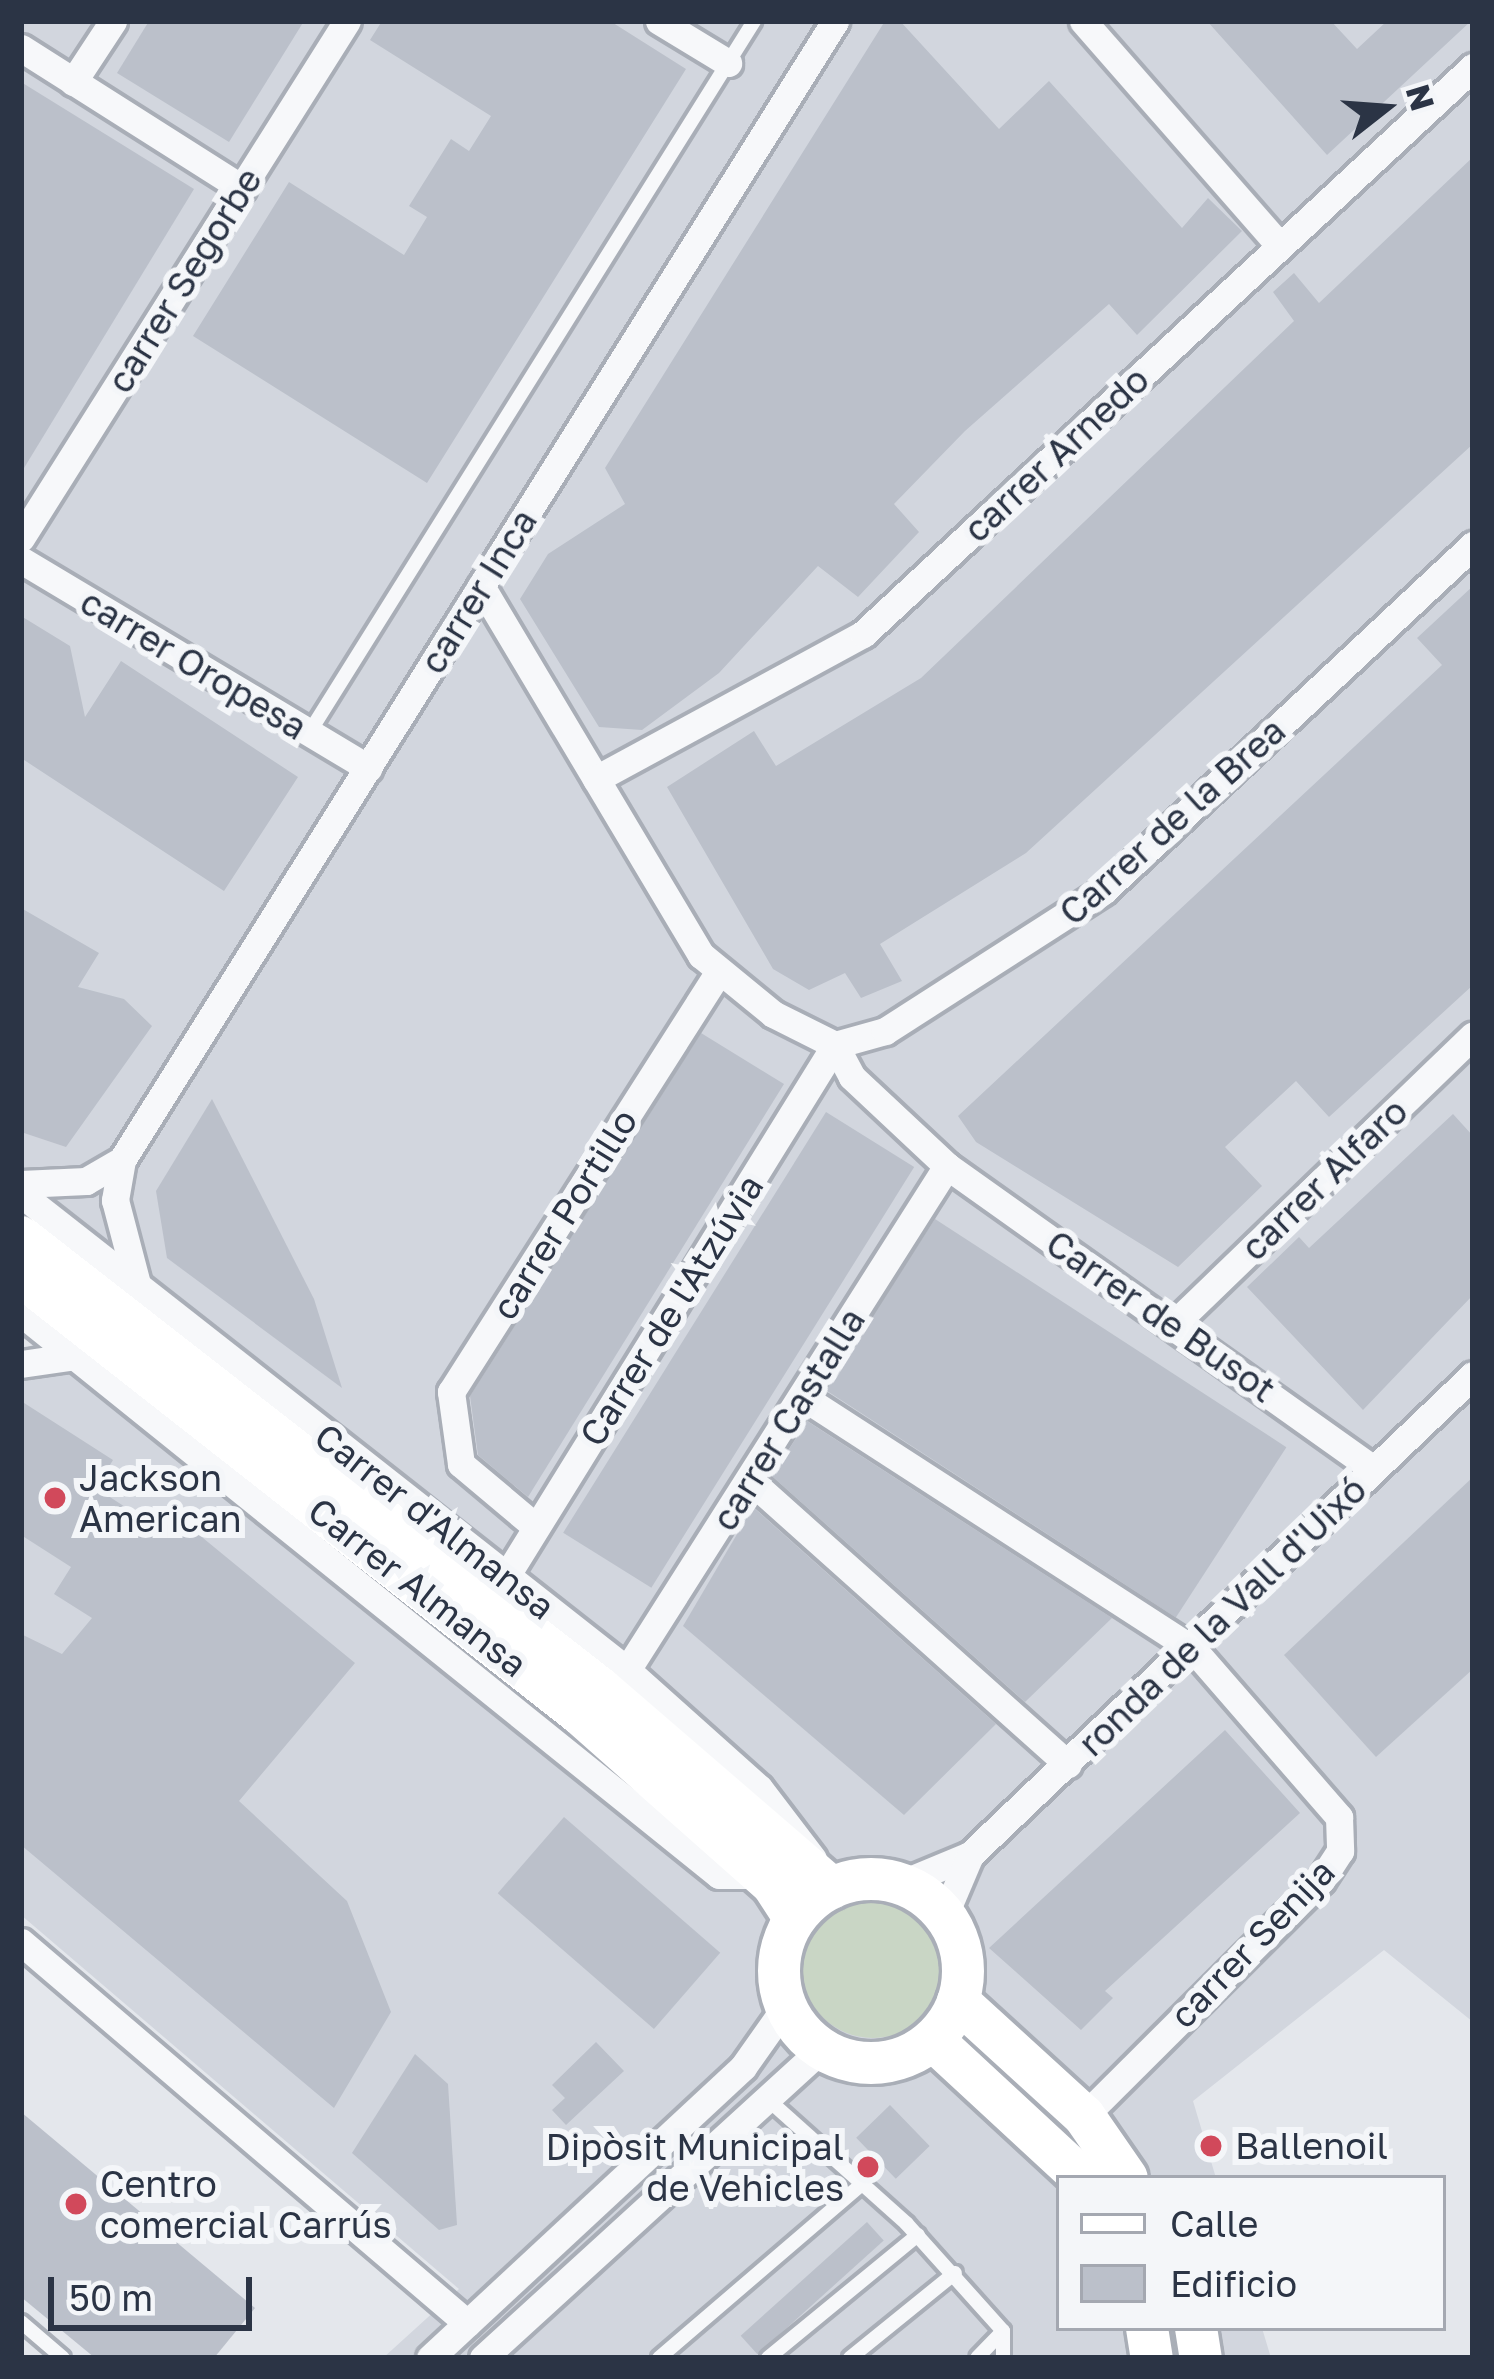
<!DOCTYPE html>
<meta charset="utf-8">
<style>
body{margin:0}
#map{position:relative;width:1494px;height:2379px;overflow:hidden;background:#e4e7ec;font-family:"Golos Text",sans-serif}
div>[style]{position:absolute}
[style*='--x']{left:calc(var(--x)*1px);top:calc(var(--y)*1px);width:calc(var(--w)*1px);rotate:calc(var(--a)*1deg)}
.built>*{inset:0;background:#d2d6de}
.green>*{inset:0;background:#c9d6c5}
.round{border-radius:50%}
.building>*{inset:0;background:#bbc0ca;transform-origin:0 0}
.roads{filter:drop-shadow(3px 0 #a9aeb7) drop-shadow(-3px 0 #a9aeb7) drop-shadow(0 3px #a9aeb7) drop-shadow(0 -3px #a9aeb7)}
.service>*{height:14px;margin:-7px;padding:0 7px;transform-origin:7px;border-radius:7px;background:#f7f8fa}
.minor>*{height:27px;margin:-13.5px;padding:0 13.5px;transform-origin:13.5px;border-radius:13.5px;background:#f7f8fa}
.primary>*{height:42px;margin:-21px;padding:0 21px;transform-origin:21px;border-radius:21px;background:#fff}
.primary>.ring{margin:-21px;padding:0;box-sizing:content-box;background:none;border:42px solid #fff;border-radius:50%}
.dots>*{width:33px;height:33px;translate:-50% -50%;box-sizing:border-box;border:6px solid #f4f6f9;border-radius:50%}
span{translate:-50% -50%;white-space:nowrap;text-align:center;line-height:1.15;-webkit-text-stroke:12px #f4f6f9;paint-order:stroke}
.street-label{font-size:36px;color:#2b3445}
.poi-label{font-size:36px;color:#2b3445}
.left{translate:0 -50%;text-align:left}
.right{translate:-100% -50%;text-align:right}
.frame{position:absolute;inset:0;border:24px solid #2b3445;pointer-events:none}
.legend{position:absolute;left:1056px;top:2175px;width:390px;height:156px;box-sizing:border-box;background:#f4f6f9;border:3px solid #a4a8b1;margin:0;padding:15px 21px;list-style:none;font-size:36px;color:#2b3445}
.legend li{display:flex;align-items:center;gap:24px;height:60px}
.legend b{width:60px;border:3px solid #a4a8b1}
.north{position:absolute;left:1326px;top:48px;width:120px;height:120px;-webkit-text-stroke:9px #f4f6f9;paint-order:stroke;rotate:73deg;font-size:33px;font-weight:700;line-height:48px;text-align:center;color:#2b3445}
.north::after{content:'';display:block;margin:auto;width:42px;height:54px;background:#2b3445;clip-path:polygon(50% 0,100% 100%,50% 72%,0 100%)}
.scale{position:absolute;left:48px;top:2277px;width:204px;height:54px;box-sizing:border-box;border:6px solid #2b3445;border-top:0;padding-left:15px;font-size:36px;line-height:42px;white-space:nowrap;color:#2b3445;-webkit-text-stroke:9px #f4f6f9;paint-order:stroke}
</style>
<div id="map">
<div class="built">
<i style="clip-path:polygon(21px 21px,1473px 21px,1473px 2022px,1384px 1950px,1193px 2101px,1216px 2178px,1059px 2178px,1059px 2328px,1262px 2328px,1271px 2358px,383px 2358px,459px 2289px,21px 1915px,21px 1362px,99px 1239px,21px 1175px)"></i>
</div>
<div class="green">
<i class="round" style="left:801px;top:1894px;width:144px;height:144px"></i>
</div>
<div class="building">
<i style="clip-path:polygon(149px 21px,304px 21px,229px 142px,117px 73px)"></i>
<i style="clip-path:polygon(382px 21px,610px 21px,686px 69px,427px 483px,193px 336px,289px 182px,404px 255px,427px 217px,409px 206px,451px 139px,469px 151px,491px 116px,370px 40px)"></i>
<i style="clip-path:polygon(885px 21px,900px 21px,999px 129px,1049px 81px,1182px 228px,1208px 198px,1242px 231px,1137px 335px,1109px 304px,965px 431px,894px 504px,919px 532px,858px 597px,818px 566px,719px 673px,642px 730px,599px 727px,520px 599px,548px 554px,625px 504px,605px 468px)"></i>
<i style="clip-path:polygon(1207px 21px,1331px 21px,1357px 49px,1387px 21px,1471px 21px,1327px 155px)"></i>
<i style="clip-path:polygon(21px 82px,194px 189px,21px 473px)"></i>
<i style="clip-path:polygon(1473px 157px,1473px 444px,1026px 853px,880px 944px,902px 981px,861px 998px,845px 973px,809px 990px,773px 969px,667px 787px,754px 731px,776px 766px,921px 678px,1294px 321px,1273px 292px,1294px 273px,1319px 303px)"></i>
<i style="clip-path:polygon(1473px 586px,1473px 985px,1329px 1117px,1296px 1081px,1225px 1147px,1262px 1186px,1178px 1267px,976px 1142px,958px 1116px,1442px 665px,1417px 638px)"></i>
<i style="clip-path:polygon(21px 616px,70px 646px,85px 717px,121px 661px,298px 777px,224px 891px,21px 758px)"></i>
<i style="clip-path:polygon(21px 908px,99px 953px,78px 987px,124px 999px,152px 1026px,66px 1147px,21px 1132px)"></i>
<i style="clip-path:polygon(701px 1033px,784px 1084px,528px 1497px,478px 1455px,470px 1396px)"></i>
<i style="clip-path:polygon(212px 1099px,314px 1299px,342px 1388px,167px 1258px,156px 1191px)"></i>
<i style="left:826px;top:1112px;width:104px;height:496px;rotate:32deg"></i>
<i style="clip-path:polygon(1453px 1114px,1473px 1136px,1473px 1295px,1363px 1410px,1247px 1287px,1299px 1237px,1309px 1248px)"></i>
<i style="left:935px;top:1219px;width:419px;height:203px;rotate:33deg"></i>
<i style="clip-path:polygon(21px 1401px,113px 1460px,96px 1488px,162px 1531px,175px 1515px,355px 1663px,239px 1801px,347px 1901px,391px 2012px,334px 2108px,21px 1845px,21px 1634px,62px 1654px,92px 1618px,54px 1594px,71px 1567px,21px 1535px)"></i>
<i style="clip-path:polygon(807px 1421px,1112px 1618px,1025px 1702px,772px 1476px)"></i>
<i style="clip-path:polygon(1473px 1477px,1473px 1669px,1376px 1757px,1284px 1655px)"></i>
<i style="clip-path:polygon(753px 1507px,996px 1724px,904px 1815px,683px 1626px)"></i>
<i style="clip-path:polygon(1225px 1730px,1300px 1813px,1105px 1991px,1113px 1998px,1081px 2030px,989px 1948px)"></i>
<i style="left:564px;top:1817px;width:207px;height:101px;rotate:41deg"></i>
<i style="clip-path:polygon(596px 2042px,624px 2071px,566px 2125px,552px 2110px,565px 2098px,552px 2085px)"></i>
<i style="clip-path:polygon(415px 2054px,448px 2084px,457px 2225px,439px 2230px,352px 2153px)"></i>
<i style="left:890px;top:2105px;width:57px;height:47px;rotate:46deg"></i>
<i style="clip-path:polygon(21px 2112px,255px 2308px,214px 2358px,95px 2358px,21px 2297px)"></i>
<i style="left:867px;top:2222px;width:25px;height:170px;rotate:48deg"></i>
</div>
<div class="roads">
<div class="service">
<i style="--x:309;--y:733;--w:840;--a:-57.99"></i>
<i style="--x:764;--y:2096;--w:191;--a:41.8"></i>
<i style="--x:906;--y:2223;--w:145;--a:48.1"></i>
<i style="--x:1003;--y:2331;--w:37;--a:134"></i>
<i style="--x:21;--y:2322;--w:55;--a:40.6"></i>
<i style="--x:659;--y:2358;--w:265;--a:-40.6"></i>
<i style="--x:768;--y:2358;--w:194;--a:-39.4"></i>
<i style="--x:850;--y:2358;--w:135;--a:-39"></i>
<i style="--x:1003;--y:2358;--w:27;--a:-90"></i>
</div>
<div class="minor">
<i style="--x:659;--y:21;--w:81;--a:31.3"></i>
<i style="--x:1083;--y:21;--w:299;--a:48.8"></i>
<i style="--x:21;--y:48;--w:262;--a:32.4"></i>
<i style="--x:73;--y:82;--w:73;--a:-56.7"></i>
<i style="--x:21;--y:538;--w:611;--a:-57.77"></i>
<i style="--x:21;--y:560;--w:405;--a:30.9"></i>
<i style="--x:481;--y:586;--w:430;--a:59.2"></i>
<i style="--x:701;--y:955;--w:93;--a:39.3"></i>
<i style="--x:773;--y:1014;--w:69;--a:26.6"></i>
<i style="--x:835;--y:1045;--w:52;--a:-15.6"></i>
<i style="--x:885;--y:1031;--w:259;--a:-32.7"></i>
<i style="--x:1103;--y:891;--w:507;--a:-43.08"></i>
<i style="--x:596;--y:779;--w:304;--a:-28.5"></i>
<i style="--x:863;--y:634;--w:833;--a:-42.91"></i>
<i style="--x:835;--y:1045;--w:36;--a:62"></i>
<i style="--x:852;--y:1077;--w:130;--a:43.1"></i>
<i style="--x:947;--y:1166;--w:523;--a:35.42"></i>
<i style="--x:122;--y:1160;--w:1344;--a:-57.95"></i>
<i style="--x:21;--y:1184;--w:65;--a:-2.6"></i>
<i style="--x:86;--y:1181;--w:42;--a:-30.3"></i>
<i style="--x:122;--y:1160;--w:41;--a:99.9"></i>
<i style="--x:115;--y:1200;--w:87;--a:75.3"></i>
<i style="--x:21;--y:1194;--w:771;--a:38.15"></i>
<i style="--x:627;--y:1670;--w:177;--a:41.8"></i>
<i style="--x:759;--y:1788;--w:89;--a:52.7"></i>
<i style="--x:21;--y:1313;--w:896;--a:38.84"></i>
<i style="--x:719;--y:1875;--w:41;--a:0"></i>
<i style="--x:1175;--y:1323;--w:414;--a:-44"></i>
<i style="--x:21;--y:1364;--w:56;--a:-8.3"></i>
<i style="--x:803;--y:1397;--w:464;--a:32.9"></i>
<i style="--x:1193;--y:1649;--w:223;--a:49"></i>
<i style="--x:1339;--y:1817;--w:34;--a:88"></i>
<i style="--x:1340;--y:1851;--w:35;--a:123"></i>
<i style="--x:1321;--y:1880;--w:334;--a:135.1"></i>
<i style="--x:751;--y:1481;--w:425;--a:41.8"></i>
<i style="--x:536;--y:1527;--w:98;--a:-140"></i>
<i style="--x:461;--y:1464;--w:73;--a:-97.9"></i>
<i style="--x:451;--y:1392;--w:495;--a:-57.5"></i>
<i style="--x:507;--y:1575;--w:623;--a:-58.25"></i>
<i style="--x:627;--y:1670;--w:597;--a:-57.59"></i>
<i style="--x:900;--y:1884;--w:76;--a:-22.5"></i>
<i style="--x:970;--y:1855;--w:695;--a:-43.66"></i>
<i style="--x:945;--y:1914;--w:64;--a:-67"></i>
<i style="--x:21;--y:1942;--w:587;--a:40.51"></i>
<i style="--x:430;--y:2358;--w:427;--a:-42.9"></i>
<i style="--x:743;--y:2067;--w:75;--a:-54.8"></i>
<i style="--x:483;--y:2358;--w:458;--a:-42.4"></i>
</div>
<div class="primary">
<i style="--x:21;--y:1237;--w:734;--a:37.92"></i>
<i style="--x:600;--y:1688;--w:306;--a:40.8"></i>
<i style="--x:21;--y:1276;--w:710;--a:38.08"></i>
<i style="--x:580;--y:1714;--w:258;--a:41.5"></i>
<i style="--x:773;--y:1885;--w:40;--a:57.1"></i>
<i class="ring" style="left:779px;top:1879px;width:142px;height:142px"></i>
<i style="--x:958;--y:2001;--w:171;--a:42.4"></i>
<i style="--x:1084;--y:2116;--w:75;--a:55.3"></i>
<i style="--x:933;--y:2040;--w:203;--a:42.8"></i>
<i style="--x:1147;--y:2328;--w:30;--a:81"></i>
<i style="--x:1196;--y:2328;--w:30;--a:81"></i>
</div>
</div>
<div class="dots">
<i style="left:55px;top:1498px;background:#d1495b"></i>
<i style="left:1211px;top:2146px;background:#d1495b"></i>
<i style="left:868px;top:2167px;background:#d1495b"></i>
<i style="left:76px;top:2204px;background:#d1495b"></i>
</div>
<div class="street-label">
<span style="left:184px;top:280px;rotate:-58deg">carrer Segorbe</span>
<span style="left:1056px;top:454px;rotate:-43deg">carrer Arnedo</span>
<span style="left:478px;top:591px;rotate:-58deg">carrer Inca</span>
<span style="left:194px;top:664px;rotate:31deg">carrer Oropesa</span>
<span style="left:1172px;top:821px;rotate:-42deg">Carrer de la Brea</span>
<span style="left:1324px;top:1179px;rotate:-44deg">carrer Alfaro</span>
<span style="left:564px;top:1214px;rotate:-58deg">carrer Portillo</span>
<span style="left:671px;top:1310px;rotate:-58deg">Carrer de l'Atzúvia</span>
<span style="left:1161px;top:1316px;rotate:35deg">Carrer de Busot</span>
<span style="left:788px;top:1419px;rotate:-58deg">carrer Castalla</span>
<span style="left:435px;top:1521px;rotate:38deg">Carrer d'Almansa</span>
<span style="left:418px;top:1587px;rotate:38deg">Carrer Almansa</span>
<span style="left:1222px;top:1616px;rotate:-44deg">ronda de la Vall d'Uixó</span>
<span style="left:1252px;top:1943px;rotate:-46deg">carrer Senija</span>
</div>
<div class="poi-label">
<span class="left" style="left:79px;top:1498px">Jackson<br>American</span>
<span class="right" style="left:844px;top:2167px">Dipòsit Municipal<br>de Vehicles</span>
<span class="left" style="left:1235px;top:2146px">Ballenoil</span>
<span class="left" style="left:100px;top:2204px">Centro<br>comercial Carrús</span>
</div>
<div class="frame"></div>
<ul class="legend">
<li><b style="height:15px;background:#fff"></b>Calle</li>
<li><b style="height:33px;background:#bbc0ca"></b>Edificio</li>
</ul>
<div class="north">N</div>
<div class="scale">50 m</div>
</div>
